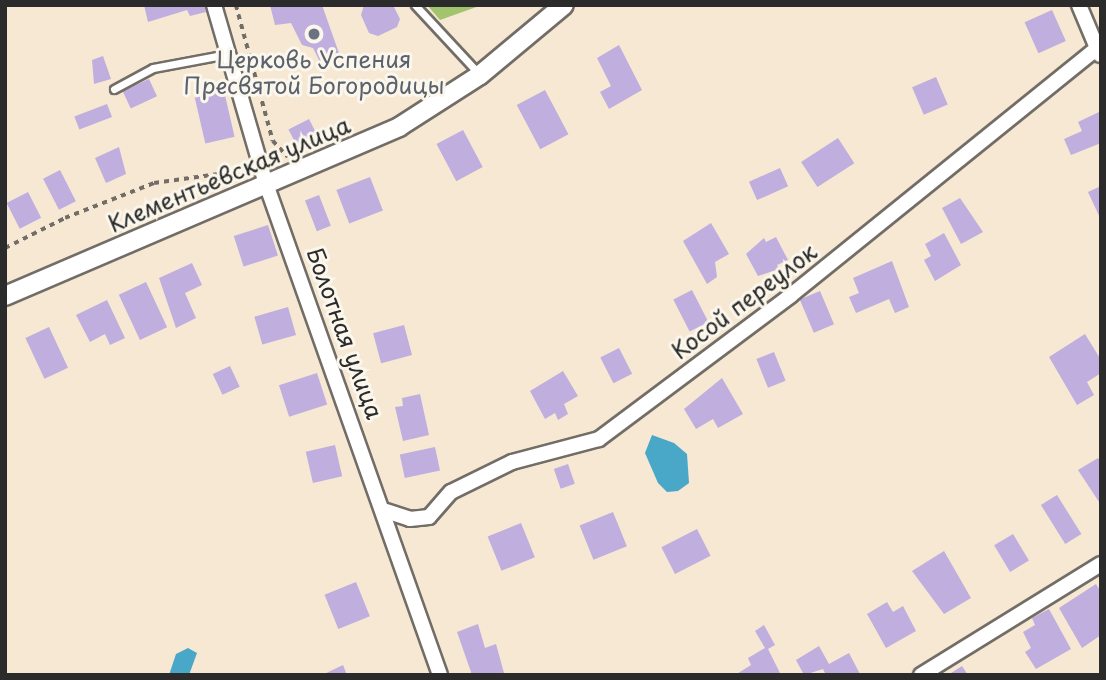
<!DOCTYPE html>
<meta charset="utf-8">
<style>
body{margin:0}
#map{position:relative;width:1106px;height:680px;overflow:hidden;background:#f6e8d3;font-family:"Playpen Sans",sans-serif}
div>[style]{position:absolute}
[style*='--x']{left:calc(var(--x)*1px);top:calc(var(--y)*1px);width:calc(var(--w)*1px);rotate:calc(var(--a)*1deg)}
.green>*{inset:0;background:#a2c46d}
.water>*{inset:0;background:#49a7c8}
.building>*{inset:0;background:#bfaede;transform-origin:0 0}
.path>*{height:3.5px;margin-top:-1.75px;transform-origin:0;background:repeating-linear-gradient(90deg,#726d66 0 5px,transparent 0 10px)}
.roads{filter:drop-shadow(2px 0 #726d66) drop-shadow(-2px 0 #726d66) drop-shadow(0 2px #726d66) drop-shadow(0 -2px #726d66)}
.service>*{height:7px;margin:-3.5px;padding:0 3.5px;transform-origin:3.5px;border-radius:3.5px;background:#fff}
.minor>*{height:14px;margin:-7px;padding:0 7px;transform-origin:7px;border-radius:7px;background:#fff}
.tertiary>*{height:18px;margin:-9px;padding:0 9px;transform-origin:9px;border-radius:9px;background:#fff}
.dots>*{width:19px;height:19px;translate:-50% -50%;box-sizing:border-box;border:4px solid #fbf7ec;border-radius:50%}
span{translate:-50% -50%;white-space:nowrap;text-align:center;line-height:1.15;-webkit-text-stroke:6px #fbf7ec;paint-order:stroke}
.worship-label{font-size:23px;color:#5b616d}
.street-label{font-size:23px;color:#2b2b2b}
.frame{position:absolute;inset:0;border:7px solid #2b2b2b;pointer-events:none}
</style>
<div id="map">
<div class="green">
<i style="clip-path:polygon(427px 5px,482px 5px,440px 20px)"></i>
</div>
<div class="water">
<i style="clip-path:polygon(652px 435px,674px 443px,687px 454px,689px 483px,678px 491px,667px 492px,658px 483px,645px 453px)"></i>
<i style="clip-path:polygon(188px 648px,197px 653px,189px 675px,169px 675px,176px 654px)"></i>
</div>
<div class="building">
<i style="clip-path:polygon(144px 5px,204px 5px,206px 12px,190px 16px,187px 10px,148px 22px)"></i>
<i style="clip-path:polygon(270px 5px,322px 5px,340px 56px,322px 66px,313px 48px,302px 45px,291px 23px,275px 25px)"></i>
<i style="clip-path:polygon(364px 5px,393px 5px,400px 19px,397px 27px,378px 36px,369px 33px,361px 15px)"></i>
<i style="left:1052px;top:10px;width:34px;height:30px;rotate:66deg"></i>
<i style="clip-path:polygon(619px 45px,642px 90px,609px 109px,600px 92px,611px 86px,597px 58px)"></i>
<i style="clip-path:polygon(103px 56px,111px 79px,94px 84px,92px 60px)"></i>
<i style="left:936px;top:77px;width:30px;height:26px;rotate:67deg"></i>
<i style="left:149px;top:79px;width:19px;height:29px;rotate:65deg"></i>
<i style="left:545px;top:90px;width:50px;height:32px;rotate:62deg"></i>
<i style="left:224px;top:91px;width:47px;height:30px;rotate:77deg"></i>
<i style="left:107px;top:104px;width:14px;height:35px;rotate:69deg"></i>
<i style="clip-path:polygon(1099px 112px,1101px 143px,1071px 155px,1064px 139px,1082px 131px,1078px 122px)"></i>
<i style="left:309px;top:119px;width:18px;height:23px;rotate:63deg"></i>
<i style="left:463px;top:130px;width:42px;height:30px;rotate:62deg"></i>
<i style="left:838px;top:138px;width:30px;height:44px;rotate:57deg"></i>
<i style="clip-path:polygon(119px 147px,126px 174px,106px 183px,95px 158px)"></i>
<i style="left:780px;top:168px;width:20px;height:34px;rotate:66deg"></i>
<i style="left:60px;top:170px;width:35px;height:19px;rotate:63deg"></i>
<i style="left:370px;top:177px;width:36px;height:36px;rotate:69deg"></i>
<i style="clip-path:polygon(1101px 186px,1101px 220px,1088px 192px)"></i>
<i style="left:28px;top:192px;width:29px;height:24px;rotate:63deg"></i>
<i style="left:319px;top:195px;width:33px;height:15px;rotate:69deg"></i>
<i style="clip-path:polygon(960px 198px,983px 232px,961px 244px,942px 208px)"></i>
<i style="clip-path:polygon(711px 223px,729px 254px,715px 262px,717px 277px,707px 284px,683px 241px)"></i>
<i style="left:268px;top:225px;width:32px;height:36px;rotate:72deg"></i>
<i style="clip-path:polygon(944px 233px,961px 265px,935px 281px,924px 260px,931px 256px,925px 244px)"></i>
<i style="clip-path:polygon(776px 237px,788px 260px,777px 265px,779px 269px,758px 276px,746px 254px,764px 238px,766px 242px)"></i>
<i style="clip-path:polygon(892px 261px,909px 307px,895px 313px,889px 299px,856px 313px,849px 297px,859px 293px,853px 278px)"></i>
<i style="clip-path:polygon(192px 263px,202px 285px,185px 293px,196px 318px,176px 328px,159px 278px)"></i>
<i style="left:146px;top:282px;width:50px;height:30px;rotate:65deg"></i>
<i style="left:692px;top:290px;width:36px;height:21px;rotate:63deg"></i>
<i style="left:820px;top:291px;width:36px;height:22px;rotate:67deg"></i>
<i style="clip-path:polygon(107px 300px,125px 338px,110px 345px,105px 334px,90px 342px,76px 315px)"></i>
<i style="left:288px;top:307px;width:29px;height:35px;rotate:74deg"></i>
<i style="left:404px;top:325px;width:31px;height:32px;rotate:75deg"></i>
<i style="left:49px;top:327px;width:45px;height:26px;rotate:65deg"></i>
<i style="clip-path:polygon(1085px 334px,1101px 360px,1101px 373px,1087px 382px,1094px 395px,1077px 405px,1049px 357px)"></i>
<i style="left:619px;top:348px;width:29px;height:21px;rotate:63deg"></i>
<i style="left:774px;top:352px;width:31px;height:19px;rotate:68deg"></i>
<i style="left:230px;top:366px;width:23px;height:19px;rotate:65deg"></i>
<i style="clip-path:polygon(563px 371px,578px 396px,564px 404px,568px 414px,558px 420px,555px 413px,545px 419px,530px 391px)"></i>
<i style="left:317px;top:373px;width:33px;height:40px;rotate:72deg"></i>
<i style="clip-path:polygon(722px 378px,743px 414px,718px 428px,713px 419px,696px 429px,684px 409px)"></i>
<i style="clip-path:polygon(420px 394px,429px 435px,403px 441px,395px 407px,403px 406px,402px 398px)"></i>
<i style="left:335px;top:445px;width:32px;height:30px;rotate:77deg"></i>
<i style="left:435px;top:447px;width:24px;height:36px;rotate:78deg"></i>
<i style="clip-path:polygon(1098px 458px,1101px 463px,1101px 505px,1078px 470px)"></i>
<i style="left:568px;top:464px;width:21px;height:15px;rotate:71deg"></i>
<i style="left:1057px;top:495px;width:46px;height:19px;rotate:58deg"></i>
<i style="left:613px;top:512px;width:37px;height:36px;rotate:68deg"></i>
<i style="left:521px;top:523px;width:37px;height:36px;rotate:68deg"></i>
<i style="left:697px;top:529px;width:30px;height:40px;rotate:63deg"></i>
<i style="left:1013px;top:534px;width:31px;height:22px;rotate:59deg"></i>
<i style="clip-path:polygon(944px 551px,971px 598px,944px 614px,912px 571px)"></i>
<i style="left:356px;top:582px;width:37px;height:34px;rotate:68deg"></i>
<i style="clip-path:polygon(1096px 584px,1101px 592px,1101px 635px,1082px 648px,1059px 608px)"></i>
<i style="clip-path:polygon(887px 602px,893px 612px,903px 606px,916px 631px,886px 648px,867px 614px)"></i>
<i style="clip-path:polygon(1049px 609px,1071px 649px,1036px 669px,1025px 652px,1031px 648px,1023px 632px,1035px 625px,1032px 618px)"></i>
<i style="clip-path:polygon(478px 624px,485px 648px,496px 644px,504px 673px,472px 675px,457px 632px)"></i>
<i style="clip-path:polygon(764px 625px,775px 645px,768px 649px,781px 675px,735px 675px,751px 665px,748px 658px,765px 648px,755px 631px)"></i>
<i style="clip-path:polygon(819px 646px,829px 664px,849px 653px,860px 674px,826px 675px,823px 669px,804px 675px,796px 660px)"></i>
<i style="clip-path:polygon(343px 665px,347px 675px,322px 675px)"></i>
<i style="clip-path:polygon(962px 666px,968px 675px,948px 675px)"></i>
</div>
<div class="path">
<i style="--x:236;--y:5;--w:141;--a:74.8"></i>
<i style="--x:273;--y:141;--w:22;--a:47"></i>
<i style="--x:5;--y:248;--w:67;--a:-26.6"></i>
<i style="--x:65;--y:218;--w:96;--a:-21.5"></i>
<i style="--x:154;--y:183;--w:94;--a:-8"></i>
</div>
<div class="roads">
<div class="service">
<i style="--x:415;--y:5;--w:96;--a:47.1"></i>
<i style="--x:114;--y:89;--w:44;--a:-28.3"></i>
<i style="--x:153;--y:68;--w:76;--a:-10.6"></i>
</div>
<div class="minor">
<i style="--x:214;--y:5;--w:183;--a:73.8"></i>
<i style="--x:265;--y:181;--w:524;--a:70.49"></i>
<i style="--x:1079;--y:5;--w:54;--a:67.2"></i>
<i style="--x:386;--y:511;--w:25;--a:18"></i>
<i style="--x:410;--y:519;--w:19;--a:-6"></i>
<i style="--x:429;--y:517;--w:33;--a:-49"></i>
<i style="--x:451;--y:492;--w:68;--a:-26.2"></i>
<i style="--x:512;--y:462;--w:90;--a:-14.8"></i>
<i style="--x:599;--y:439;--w:239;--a:-36.8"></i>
<i style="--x:790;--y:296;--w:395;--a:-38.9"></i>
<i style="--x:921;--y:675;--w:211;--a:-31.7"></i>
</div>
<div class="tertiary">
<i style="--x:5;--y:296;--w:429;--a:-23.2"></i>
<i style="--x:399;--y:127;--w:96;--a:-32.7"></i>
<i style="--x:480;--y:75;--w:109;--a:-39.8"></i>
</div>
</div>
<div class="dots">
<i style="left:314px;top:34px;background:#6b7280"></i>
</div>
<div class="worship-label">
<span style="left:314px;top:72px">Церковь Успения<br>Пресвятой Богородицы</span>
</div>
<div class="street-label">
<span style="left:229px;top:174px;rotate:-23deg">Клементьевская улица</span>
<span style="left:744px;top:301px;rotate:-37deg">Косой переулок</span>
<span style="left:345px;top:333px;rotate:70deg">Болотная улица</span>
</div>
<div class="frame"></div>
</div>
